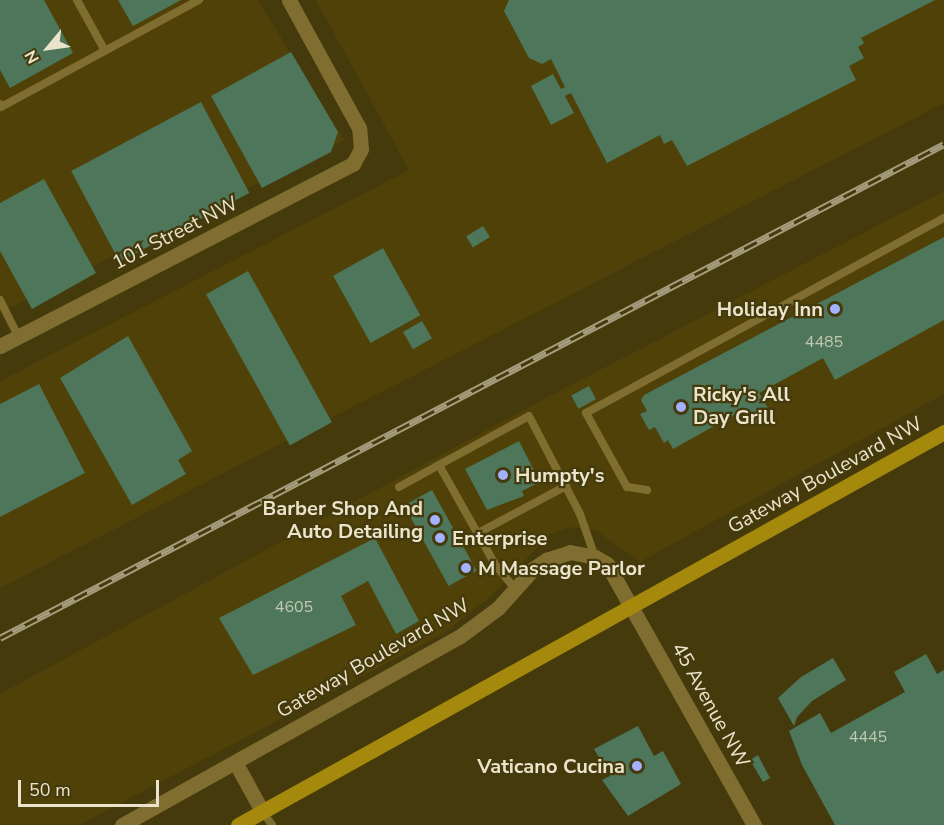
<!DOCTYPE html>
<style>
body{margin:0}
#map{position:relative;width:944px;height:825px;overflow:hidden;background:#453a0c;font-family:"Nunito Sans",sans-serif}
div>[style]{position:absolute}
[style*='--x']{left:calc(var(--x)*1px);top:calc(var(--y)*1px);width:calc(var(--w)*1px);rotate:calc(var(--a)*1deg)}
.built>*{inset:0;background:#4f4107}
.building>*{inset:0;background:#4d765b;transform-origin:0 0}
.lane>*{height:8px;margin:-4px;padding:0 4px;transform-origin:4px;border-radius:4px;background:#7f6e2f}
.street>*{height:15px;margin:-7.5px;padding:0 7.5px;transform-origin:7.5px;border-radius:7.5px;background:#7f6e2f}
.secondary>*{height:15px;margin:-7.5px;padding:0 7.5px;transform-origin:7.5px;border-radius:7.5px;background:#a5890d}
.rail>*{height:7px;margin-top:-3.5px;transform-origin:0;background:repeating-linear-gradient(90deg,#453a0c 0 14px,#a59d7d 0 28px);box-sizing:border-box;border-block:2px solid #a59d7d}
.dots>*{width:16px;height:16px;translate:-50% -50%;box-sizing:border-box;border:3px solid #453a0c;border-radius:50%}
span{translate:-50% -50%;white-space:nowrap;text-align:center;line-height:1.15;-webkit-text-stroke:4.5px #453a0c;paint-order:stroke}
.number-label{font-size:16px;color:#c3c8b0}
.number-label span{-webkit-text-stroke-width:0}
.street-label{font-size:20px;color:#eae4cd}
.poi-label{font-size:20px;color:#eae4cd;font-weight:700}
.right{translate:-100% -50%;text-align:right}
.left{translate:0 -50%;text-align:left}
.north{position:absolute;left:18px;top:18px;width:60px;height:60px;-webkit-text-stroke:4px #453a0c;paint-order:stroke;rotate:241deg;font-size:16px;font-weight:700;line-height:24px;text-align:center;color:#eae4cd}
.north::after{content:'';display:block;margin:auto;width:21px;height:27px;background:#eae4cd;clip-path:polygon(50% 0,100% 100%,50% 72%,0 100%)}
.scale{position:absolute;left:18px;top:780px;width:141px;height:27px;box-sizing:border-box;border:3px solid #eae4cd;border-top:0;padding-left:8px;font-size:18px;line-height:21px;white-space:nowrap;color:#eae4cd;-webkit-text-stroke:4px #453a0c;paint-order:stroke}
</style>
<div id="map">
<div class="built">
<i style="clip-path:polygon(0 0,258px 0,344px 140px,0 313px)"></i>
<i style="clip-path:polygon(316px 0,944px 0,944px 103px,0 588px,0 381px,409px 170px)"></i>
<i style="clip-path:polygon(944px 191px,944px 394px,640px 562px,597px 531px,572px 527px,550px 534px,491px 596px,444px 633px,79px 825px,0 825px,0 694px,548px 397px)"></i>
</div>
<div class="building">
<i style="clip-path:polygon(0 0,44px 0,73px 53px,10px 88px,0 70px)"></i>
<i style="clip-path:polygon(118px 0,181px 0,133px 26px)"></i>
<i style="clip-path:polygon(509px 0,935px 0,861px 38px,864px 43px,858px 47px,864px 58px,849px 66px,856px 80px,687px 166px,672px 140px,664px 144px,660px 135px,607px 163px,571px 93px,565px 96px,574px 113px,551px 125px,531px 86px,553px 74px,561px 89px,565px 87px,551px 59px,542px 64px,529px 58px,504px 11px)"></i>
<i style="clip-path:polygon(291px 52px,338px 132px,331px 152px,262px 188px,211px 96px)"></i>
<i style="left:201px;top:102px;width:103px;height:147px;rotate:62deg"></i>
<i style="clip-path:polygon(44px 179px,96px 273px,32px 309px,0 251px,0 203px)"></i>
<i style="left:483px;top:226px;width:13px;height:20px;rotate:58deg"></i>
<i style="clip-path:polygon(944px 237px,944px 320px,835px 380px,823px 358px,759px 393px,772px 415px,752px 426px,743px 410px,673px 449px,668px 440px,664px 443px,655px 427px,649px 430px,640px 414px,647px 411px,641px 400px,644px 395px)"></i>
<i style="left:383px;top:248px;width:77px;height:57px;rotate:61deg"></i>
<i style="left:248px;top:271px;width:173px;height:48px;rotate:61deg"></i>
<i style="left:422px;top:321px;width:20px;height:22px;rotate:60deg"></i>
<i style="clip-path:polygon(128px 336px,192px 451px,178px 460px,186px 474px,132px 505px,60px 378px)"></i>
<i style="clip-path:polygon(39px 384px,85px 473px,0 517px,0 404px)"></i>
<i style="left:589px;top:386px;width:15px;height:20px;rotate:62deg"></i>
<i style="clip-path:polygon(519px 441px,540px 482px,522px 491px,524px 496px,487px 510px,465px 469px)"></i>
<i style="left:432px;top:490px;width:92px;height:32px;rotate:61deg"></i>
<i style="clip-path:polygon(375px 538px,419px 621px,396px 634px,368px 581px,341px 596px,356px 625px,253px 675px,219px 618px)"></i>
<i style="clip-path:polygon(926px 654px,937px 674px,944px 670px,944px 825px,835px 825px,802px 765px,789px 731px,820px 713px,831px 733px,905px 692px,894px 672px)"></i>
<i style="clip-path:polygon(833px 658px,846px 680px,812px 701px,797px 717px,794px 726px,778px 698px,801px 677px)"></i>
<i style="clip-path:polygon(638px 726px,654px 756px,663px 751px,681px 784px,628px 816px,602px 780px,610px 776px,594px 749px)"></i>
<i style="clip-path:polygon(758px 755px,770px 778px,763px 782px,750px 760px)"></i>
</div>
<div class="lane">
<i style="--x:77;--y:0;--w:58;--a:61.2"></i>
<i style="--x:0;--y:104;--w:3;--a:72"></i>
<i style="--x:1;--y:107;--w:225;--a:-28.4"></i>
<i style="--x:0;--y:300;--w:40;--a:63.4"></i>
<i style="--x:439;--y:465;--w:102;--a:-28.6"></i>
<i style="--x:529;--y:416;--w:110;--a:62.5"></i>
<i style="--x:580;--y:514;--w:46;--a:70.8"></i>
<i style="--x:399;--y:487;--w:46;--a:-28.8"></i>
<i style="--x:439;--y:465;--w:116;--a:60.6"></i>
<i style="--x:496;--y:566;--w:31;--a:50"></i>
<i style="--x:647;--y:490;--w:20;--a:-171"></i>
<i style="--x:627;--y:487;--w:85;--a:-119"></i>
<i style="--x:586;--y:413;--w:408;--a:-28.6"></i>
<i style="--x:478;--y:533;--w:100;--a:-28.1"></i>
<i style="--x:262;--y:811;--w:17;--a:54"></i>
</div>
<div class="street">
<i style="--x:0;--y:346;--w:397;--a:-27.3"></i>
<i style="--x:353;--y:164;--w:17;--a:-62"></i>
<i style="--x:361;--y:149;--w:21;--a:-95"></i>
<i style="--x:359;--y:128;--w:146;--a:-118.7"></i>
<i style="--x:235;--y:762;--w:56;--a:61.1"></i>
<i style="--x:122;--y:825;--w:386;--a:-29.2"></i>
<i style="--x:459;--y:637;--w:49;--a:-36.6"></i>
<i style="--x:498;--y:608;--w:52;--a:-48.1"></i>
<i style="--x:533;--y:569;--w:16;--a:-35"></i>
<i style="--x:546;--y:560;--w:25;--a:-18"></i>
<i style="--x:570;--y:552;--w:25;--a:11"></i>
<i style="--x:595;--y:557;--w:14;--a:30"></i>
<i style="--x:607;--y:564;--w:300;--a:60.6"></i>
</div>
<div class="secondary">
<i style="--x:238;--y:825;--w:808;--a:-29.1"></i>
</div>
<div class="rail">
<i style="--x:0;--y:638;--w:1065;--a:-27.62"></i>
</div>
<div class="dots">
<i style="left:835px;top:309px;background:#a2b2fd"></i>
<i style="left:681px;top:407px;background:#a2b2fd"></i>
<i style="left:503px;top:475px;background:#a2b2fd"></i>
<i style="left:435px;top:520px;background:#a2b2fd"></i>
<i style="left:440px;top:538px;background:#a2b2fd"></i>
<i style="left:466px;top:568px;background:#a2b2fd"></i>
<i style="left:637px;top:766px;background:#a2b2fd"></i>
</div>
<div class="number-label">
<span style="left:824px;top:342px">4485</span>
<span style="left:294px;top:607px">4605</span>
<span style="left:868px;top:737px">4445</span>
</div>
<div class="street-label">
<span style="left:175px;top:233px;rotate:-27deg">101 Street NW</span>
<span style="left:825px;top:475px;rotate:-29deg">Gateway Boulevard NW</span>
<span style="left:373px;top:658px;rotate:-30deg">Gateway Boulevard NW</span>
<span style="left:711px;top:705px;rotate:61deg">45 Avenue NW</span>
</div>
<div class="poi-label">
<span class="right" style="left:823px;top:309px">Holiday Inn</span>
<span class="left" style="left:693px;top:406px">Ricky's All<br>Day Grill</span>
<span class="left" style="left:515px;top:475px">Humpty's</span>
<span class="right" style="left:423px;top:520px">Barber Shop And<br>Auto Detailing</span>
<span class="left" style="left:452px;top:538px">Enterprise</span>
<span class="left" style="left:478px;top:568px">M Massage Parlor</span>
<span class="right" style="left:625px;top:766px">Vaticano Cucina</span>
</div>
<div class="north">N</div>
<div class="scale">50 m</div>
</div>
